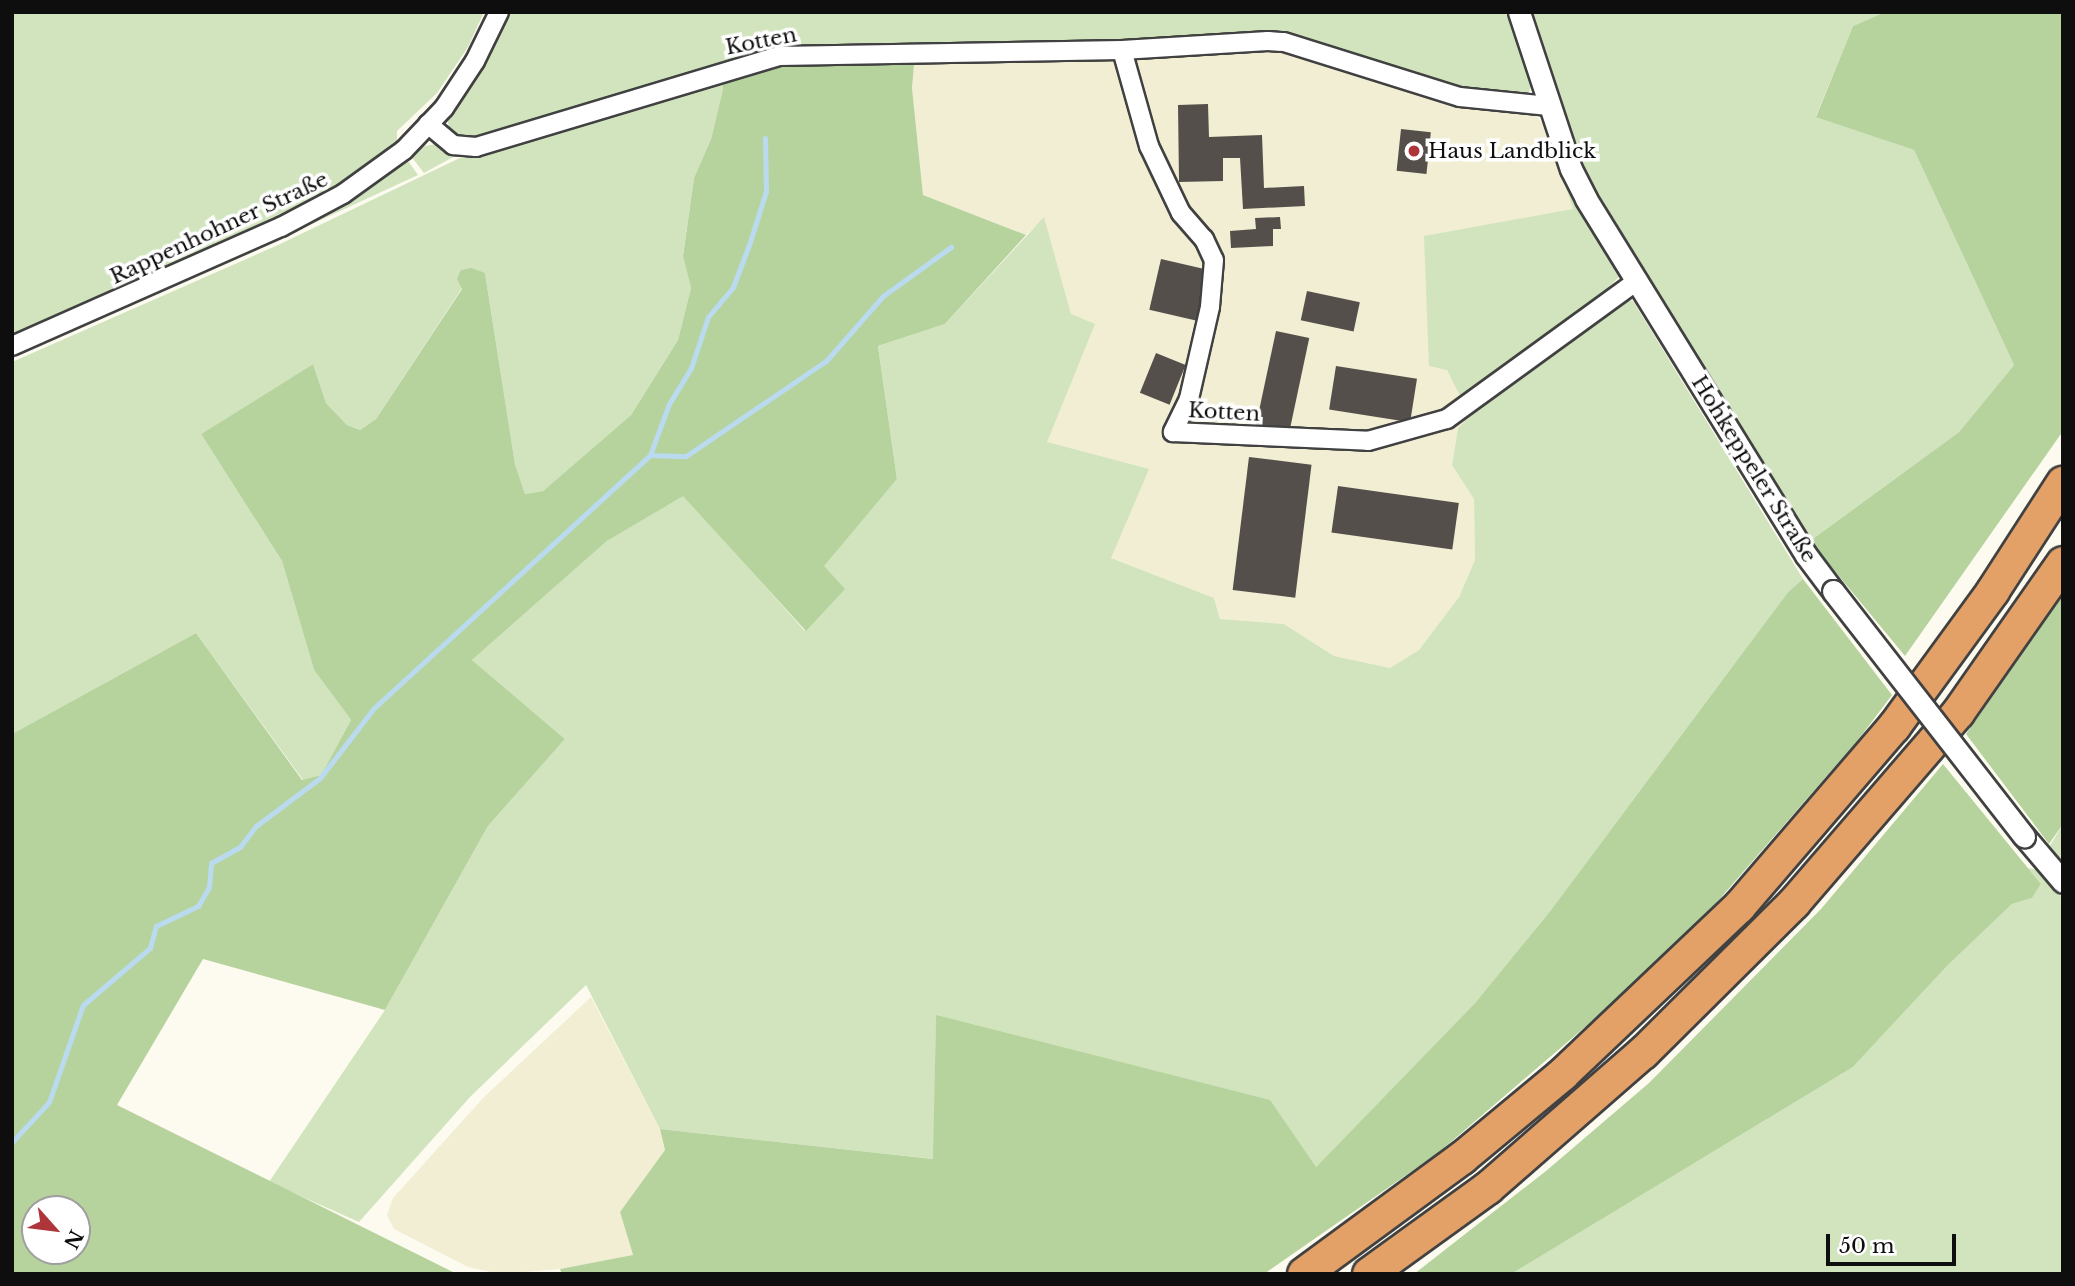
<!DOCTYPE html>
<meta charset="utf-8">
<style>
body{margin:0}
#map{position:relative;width:2075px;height:1286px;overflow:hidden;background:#fdfbf0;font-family:"Libre Baskerville",serif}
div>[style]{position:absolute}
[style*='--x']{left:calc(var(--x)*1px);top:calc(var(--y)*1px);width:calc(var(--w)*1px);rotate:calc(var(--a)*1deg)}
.farmland>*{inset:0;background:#f1eed3}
.green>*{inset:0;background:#d1e4bd}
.forest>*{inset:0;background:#b6d39e}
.stream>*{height:5px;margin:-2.5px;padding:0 2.5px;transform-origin:2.5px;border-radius:2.5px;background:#badbef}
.building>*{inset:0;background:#554f4b;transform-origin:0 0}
.roads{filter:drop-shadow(2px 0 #414141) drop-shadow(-2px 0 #414141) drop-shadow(0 2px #414141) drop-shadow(0 -2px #414141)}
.minor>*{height:18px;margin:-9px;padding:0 9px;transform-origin:9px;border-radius:9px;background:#fff}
.tertiary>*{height:21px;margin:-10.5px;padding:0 10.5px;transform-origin:10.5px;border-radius:10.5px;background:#fff}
.motorway>*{height:32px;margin:-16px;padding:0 16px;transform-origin:16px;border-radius:16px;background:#e4a167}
.bridges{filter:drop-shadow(2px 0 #414141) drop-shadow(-2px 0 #414141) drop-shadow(0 2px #414141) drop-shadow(0 -2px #414141)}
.tertiary-bridge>*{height:21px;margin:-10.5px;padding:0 10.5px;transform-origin:10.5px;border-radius:10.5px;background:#fff}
.dots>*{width:19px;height:19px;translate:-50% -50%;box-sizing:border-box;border:4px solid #fff;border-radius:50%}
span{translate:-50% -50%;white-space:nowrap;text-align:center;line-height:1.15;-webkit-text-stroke:7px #fff;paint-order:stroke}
.street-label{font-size:21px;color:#0e0e0e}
.poi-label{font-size:21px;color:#0e0e0e}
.left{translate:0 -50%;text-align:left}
.frame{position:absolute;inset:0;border:14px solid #0e0e0e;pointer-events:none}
.north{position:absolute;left:21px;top:1195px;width:70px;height:70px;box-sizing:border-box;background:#fff;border:2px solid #9f9f9f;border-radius:50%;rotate:118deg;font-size:19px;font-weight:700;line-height:28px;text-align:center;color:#0e0e0e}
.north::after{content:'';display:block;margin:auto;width:24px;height:32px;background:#ae353a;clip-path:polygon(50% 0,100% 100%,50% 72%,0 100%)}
.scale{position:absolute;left:1826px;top:1234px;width:130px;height:32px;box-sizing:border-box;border:4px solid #0e0e0e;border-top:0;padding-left:9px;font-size:21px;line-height:24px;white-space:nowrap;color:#0e0e0e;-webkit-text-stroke:5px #fff;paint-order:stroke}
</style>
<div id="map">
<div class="farmland">
<i style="clip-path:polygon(1282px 49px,1534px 114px,1546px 127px,1573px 209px,1447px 370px,1471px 417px,1458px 428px,1452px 465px,1474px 499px,1475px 560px,1459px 597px,1419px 650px,1390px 668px,1334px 656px,1284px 624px,1220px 619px,1214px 598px,1111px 558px,1047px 442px,1071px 314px,1044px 218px,1026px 235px,923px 195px,912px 88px,914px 65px,906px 58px)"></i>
<i style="clip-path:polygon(591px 997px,660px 1129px,665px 1150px,620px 1212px,633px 1256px,560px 1269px,500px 1274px,468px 1267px,394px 1229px,387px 1215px,393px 1198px,484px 1097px)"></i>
</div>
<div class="green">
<i style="clip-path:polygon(12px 12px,484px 12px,468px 47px,437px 93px,397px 131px,397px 145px,383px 158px,309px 206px,12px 336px)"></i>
<i style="clip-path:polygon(507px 12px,1510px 12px,1533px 82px,1529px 92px,1519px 97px,1450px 88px,1287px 35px,770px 52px,487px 135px,464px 138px,450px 131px,447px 118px)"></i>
<i style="clip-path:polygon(1529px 12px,1885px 12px,1853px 26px,1816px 116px,1914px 150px,2014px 365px,1959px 432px,1810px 541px,1595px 196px,1577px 161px)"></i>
<i style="clip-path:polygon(721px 78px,723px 89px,711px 139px,694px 178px,683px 255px,691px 288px,678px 340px,631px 415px,543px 491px,525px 494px,515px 464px,485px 273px,462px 288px,376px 419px,360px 430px,347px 425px,326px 403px,313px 364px,201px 434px,282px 561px,314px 670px,351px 720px,321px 775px,303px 780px,196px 633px,12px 734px,12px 362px,278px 245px,466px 155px)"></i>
<i style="clip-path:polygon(1546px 128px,1621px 271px,1619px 277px,1579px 316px,1460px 396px,1447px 370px,1429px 366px,1424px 236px,1573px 209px)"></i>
<i style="clip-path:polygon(436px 144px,455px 156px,424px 173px,410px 155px,419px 147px)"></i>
<i style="clip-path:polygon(406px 158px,418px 175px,284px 237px,355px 197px)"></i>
<i style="clip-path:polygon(1044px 217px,1071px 314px,1095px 324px,1047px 442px,1149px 469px,1111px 558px,1214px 598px,1220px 619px,1284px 624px,1334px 656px,1390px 668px,1419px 650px,1459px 597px,1475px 560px,1474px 499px,1452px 465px,1458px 428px,1490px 397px,1623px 299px,1633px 301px,1803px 579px,1788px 592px,1551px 910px,1475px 1003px,1316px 1167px,936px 1016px,934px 1159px,660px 1129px,586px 985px,470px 1097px,359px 1222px,269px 1182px,385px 1010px,488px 826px,565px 739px,472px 660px,607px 541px,683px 495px,805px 631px,823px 566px,897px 479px,878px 346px,945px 324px)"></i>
<i style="clip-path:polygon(267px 241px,268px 243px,12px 357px,12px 352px)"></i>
<i style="clip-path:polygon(2063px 824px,2063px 869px,2048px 849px)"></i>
<i style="clip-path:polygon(2028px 868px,2038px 870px,2063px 899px,2063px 1274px,1511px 1274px,1853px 1067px,1947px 966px,2012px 904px,2032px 898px,2041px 884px)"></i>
</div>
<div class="forest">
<i style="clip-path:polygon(1885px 12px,2063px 12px,2063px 431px,1905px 656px,1810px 541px,1959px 432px,2014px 365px,1914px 150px,1816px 117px,1853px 26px)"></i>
<i style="clip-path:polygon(evenodd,906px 58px,914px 65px,912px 88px,923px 195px,1026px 235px,945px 324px,878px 346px,897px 479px,824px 566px,845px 589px,806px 631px,683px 496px,607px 541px,472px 660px,565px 739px,488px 826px,385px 1010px,203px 959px,117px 1105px,457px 1274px,12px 1274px,12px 734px,196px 633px,302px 780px,321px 775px,351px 720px,314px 670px,282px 561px,201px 434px,313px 364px,326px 403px,347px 425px,360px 430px,376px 419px,462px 289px,457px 279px,461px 270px,471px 268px,485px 273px,515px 464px,525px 494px,543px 491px,631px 415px,678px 340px,691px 288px,683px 256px,694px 178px,711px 139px,723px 89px,721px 78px,774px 65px,906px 58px,35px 1209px,77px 1209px,77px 1251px,35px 1251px,35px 1209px)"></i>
<i style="clip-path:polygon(1803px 579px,1892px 695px,1858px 740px,1717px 902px,1627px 991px,1438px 1153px,1264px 1274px,562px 1274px,560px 1269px,633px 1255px,620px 1212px,665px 1150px,660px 1129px,933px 1159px,936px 1015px,1270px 1100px,1316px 1167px,1475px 1003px,1551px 910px,1788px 592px)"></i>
<i style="clip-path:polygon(2063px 595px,2063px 824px,2049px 844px,1966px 734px)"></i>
<i style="clip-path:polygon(1943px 764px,2041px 884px,2032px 898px,2012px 904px,1947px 966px,1853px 1067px,1511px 1274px,1414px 1274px,1546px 1171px,1649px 1083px,1821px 909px)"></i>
</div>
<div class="stream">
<i style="--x:650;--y:455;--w:54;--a:-69.6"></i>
<i style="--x:669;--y:404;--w:42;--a:-58.6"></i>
<i style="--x:691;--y:368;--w:54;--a:-71.6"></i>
<i style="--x:708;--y:317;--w:39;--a:-50"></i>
<i style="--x:733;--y:287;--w:48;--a:-69.3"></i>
<i style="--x:750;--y:242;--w:53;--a:-72.6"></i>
<i style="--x:766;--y:191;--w:53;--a:-91.1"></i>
<i style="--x:12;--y:1142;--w:54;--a:-47.2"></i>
<i style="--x:49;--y:1102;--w:103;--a:-70.7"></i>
<i style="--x:83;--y:1005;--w:88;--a:-40.4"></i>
<i style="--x:150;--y:948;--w:23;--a:-75"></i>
<i style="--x:156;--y:926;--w:47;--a:-25.5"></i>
<i style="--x:198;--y:906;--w:22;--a:-60"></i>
<i style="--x:209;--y:887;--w:24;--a:-85"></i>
<i style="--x:211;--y:863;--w:33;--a:-29"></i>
<i style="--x:240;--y:847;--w:26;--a:-53"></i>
<i style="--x:256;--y:826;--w:80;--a:-36.9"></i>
<i style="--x:320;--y:778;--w:88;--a:-52.4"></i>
<i style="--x:374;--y:708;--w:374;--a:-42.5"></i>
<i style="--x:650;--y:455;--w:36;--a:2"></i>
<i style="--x:686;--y:456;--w:169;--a:-34.2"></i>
<i style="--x:826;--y:361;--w:86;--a:-48.8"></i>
<i style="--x:883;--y:296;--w:84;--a:-35.8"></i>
</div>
<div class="building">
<i style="clip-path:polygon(1208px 104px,1209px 137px,1262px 135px,1264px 188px,1304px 186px,1305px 206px,1243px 209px,1240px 158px,1223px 158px,1223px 181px,1179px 182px,1178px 105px)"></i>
<i style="left:1401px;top:129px;width:30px;height:42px;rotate:6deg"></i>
<i style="clip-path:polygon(1280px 217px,1281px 229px,1273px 229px,1273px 246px,1231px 248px,1230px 231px,1256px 229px,1255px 218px)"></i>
<i style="left:1161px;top:259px;width:50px;height:52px;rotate:13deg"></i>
<i style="left:1307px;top:291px;width:54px;height:30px;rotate:12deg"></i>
<i style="left:1276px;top:331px;width:34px;height:99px;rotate:12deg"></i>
<i style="left:1156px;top:353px;width:32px;height:43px;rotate:22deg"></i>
<i style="left:1336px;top:366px;width:82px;height:44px;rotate:9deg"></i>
<i style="left:1249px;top:457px;width:63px;height:134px;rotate:7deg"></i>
<i style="left:1338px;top:486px;width:122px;height:47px;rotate:8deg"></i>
</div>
<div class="roads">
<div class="minor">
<i style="--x:1122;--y:50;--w:100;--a:74.3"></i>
<i style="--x:1149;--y:146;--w:74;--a:64.5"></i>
<i style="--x:1181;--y:213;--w:35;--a:49"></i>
<i style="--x:1204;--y:239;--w:23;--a:65"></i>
<i style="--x:1214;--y:260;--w:47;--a:94.9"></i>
<i style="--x:1210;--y:307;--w:94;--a:102.9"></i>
<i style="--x:1189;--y:399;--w:37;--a:116"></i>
<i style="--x:1173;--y:432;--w:195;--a:2.6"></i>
<i style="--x:1368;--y:441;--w:82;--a:-15.6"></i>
<i style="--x:1447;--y:419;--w:235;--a:-36"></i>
<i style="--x:428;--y:124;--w:33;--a:40"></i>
<i style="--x:453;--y:145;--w:23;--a:5"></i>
<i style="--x:476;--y:147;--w:316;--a:-16.7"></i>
<i style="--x:779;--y:56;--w:343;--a:-1"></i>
<i style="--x:1122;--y:50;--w:146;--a:-3.5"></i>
<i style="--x:1268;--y:41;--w:16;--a:4"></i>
<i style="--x:1284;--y:42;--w:184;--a:17.4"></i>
<i style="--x:1460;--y:97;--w:89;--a:5.8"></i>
<i style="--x:12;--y:346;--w:294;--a:-23.9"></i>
<i style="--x:281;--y:227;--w:70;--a:-28"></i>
<i style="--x:343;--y:194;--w:75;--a:-35.8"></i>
<i style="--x:404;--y:150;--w:58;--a:-46.4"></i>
<i style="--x:444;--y:108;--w:56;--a:-56.6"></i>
<i style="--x:475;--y:61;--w:55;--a:-63.9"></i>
</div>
<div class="tertiary">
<i style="--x:1519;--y:12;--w:165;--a:71.7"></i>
<i style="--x:1571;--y:169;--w:34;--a:63"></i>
<i style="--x:1586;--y:199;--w:418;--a:58.3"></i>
<i style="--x:1806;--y:555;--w:45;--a:53.1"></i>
<i style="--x:2024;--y:836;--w:60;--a:49.7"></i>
</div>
<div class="motorway">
<i style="--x:1304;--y:1274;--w:196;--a:-36.3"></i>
<i style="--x:1462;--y:1158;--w:131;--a:-39.7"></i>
<i style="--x:1563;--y:1074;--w:243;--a:-43.5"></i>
<i style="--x:1739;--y:907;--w:238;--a:-49.3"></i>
<i style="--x:1894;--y:727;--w:168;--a:-53.9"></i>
<i style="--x:1993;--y:591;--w:129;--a:-57.1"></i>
<i style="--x:1369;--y:1274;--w:147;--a:-35.9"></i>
<i style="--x:1488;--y:1188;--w:206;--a:-41.1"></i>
<i style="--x:1643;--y:1053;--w:213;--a:-44.8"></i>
<i style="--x:1794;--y:903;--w:251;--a:-49.2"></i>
<i style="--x:1958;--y:713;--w:183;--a:-55"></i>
</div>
</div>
<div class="bridges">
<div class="tertiary-bridge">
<i style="--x:1833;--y:591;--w:311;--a:52.1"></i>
</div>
</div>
<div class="dots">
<i style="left:1414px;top:151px;background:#ae353a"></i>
</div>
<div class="street-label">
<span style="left:761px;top:41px;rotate:-11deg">Kotten</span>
<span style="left:219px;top:228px;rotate:-25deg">Rappenhohner Straße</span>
<span style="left:1224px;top:412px;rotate:3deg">Kotten</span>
<span style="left:1754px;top:469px;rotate:58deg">Hohkeppeler Straße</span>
</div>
<div class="poi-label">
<span class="left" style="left:1428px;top:151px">Haus Landblick</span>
</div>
<div class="frame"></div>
<div class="north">N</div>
<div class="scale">50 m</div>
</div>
